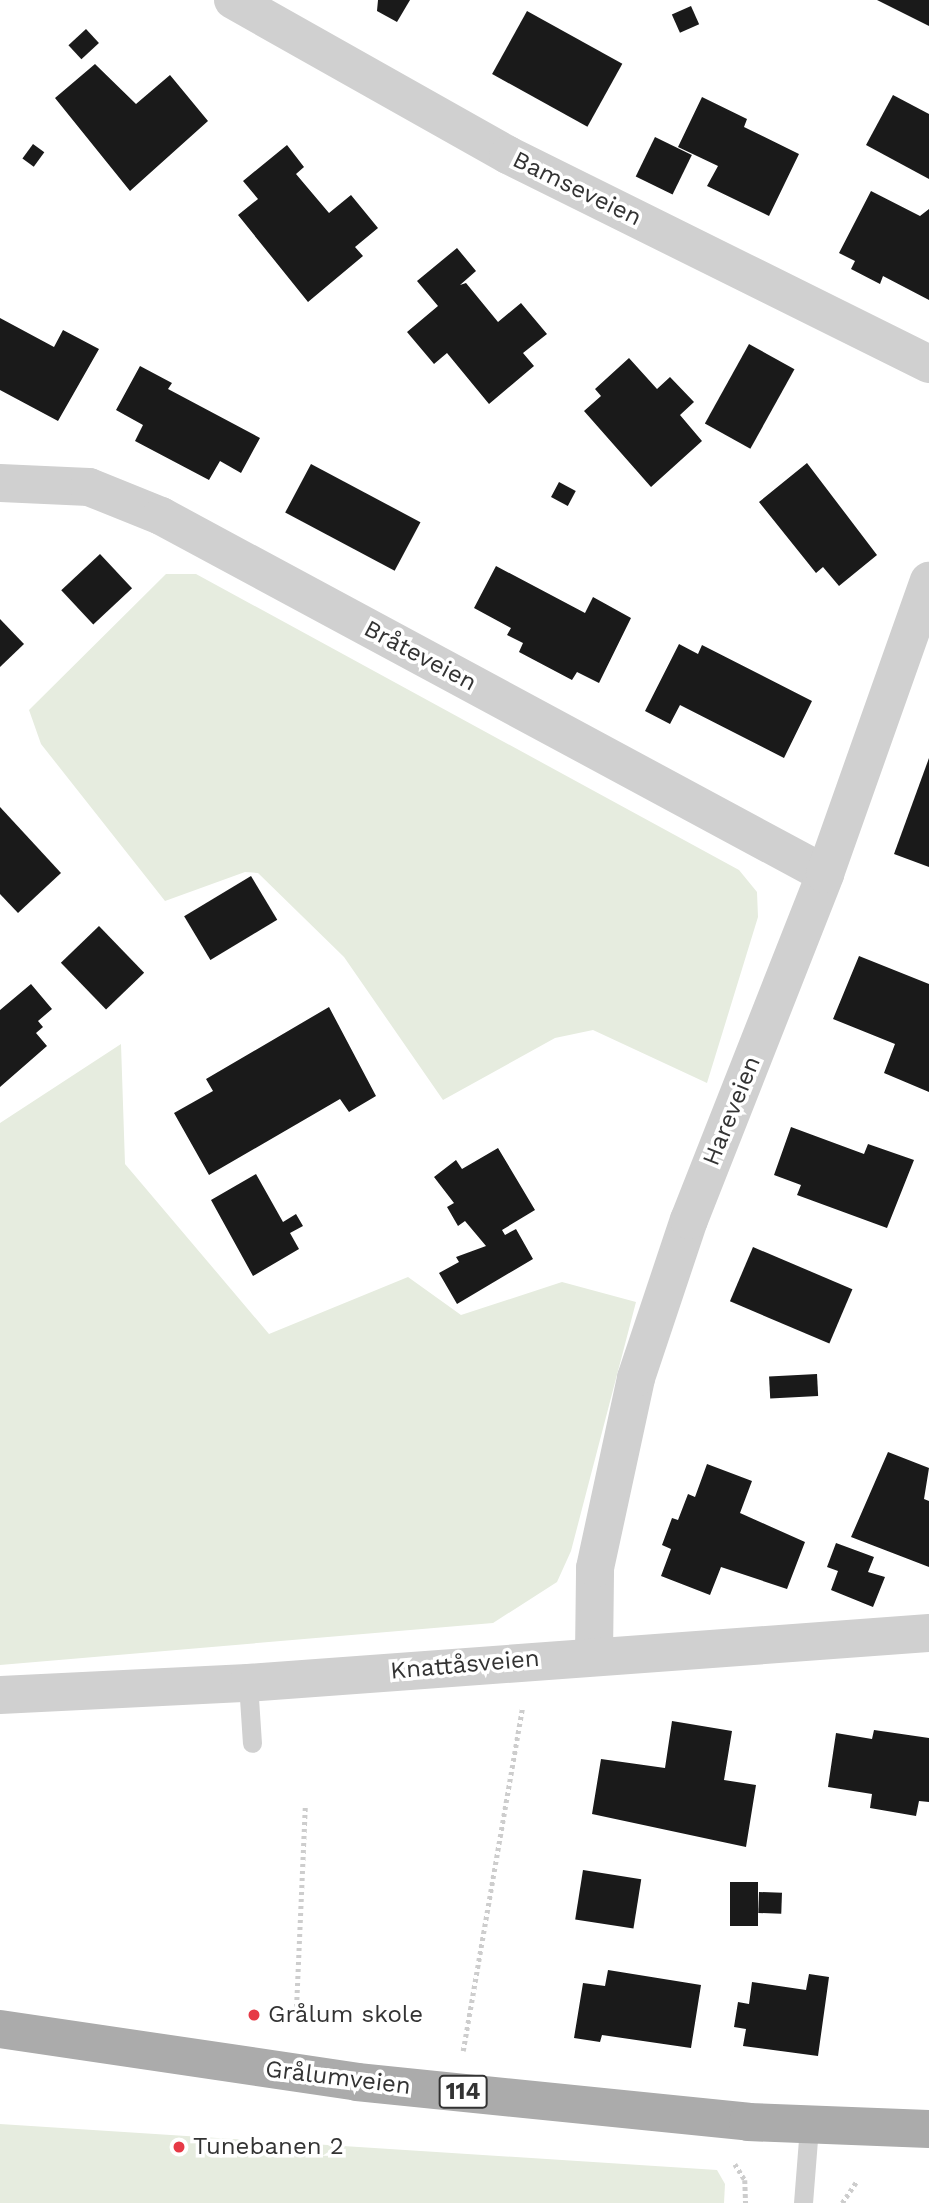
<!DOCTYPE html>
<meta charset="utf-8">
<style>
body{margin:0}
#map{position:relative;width:929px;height:2203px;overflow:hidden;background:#fff;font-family:"Work Sans",sans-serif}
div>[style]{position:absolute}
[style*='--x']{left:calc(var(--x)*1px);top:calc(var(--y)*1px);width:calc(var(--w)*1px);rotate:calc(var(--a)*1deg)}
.green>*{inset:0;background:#e6ecdf}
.building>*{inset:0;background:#1a1a1a;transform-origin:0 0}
.path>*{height:4.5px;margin-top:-2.25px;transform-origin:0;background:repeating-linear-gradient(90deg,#cdcdcd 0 3.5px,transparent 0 7px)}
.service>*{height:19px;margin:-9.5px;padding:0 9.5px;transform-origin:9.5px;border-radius:9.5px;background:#d0d0d0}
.minor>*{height:38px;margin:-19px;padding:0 19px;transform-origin:19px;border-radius:19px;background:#d0d0d0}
.primary>*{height:38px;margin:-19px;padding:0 19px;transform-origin:19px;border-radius:19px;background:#ababab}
.dots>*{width:19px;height:19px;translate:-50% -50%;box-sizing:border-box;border:4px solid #fff;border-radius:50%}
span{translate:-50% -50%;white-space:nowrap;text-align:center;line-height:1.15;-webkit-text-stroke:7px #fff;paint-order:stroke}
.shield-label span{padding:2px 5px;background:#fff;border:2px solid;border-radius:5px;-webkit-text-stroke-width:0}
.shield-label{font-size:23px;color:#333;font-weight:700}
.street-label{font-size:24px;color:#333}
.poi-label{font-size:24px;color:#333}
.left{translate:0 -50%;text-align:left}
</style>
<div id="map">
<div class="green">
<i style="clip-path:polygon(166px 574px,196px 574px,739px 870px,757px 892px,758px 917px,707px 1083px,593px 1030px,555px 1038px,443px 1100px,344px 957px,258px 873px,245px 872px,165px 901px,41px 744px,29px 710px)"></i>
<i style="clip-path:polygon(121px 1044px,125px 1164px,269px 1334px,408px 1277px,461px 1315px,562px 1282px,636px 1302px,571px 1551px,557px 1582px,493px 1623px,0 1665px,0 1123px)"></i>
<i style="clip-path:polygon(0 2124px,717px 2170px,725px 2184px,724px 2203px,0 2203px)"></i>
</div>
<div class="building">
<i style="clip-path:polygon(378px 0,410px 0,397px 22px,377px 11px)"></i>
<i style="clip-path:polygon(877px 0,929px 0,929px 26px)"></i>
<i style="left:691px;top:6px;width:20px;height:21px;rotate:66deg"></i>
<i style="left:527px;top:11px;width:109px;height:72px;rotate:29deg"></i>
<i style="left:86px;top:29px;width:19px;height:24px;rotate:47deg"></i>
<i style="clip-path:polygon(95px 64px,136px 104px,170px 75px,208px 121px,130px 191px,55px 98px)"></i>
<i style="clip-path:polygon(893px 95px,929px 114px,929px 179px,866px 145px)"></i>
<i style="clip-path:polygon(702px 97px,747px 119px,744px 127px,799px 154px,769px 216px,707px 186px,718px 166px,678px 147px)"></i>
<i style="left:655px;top:137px;width:41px;height:44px;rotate:26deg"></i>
<i style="left:33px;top:144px;width:14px;height:18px;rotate:36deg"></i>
<i style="clip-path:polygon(287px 145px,304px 167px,296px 174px,329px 213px,351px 195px,378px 228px,355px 247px,363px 256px,308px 302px,238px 215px,258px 199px,243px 181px)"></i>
<i style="clip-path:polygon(871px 191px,920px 216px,929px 209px,929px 300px,883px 276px,880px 284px,851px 269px,855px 261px,839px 253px)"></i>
<i style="clip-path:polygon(457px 248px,476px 271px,460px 285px,466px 283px,498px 322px,521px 303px,547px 334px,523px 353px,534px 366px,489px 404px,447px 353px,434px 364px,407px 332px,438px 306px,417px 281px)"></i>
<i style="clip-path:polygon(0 318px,54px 347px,63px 330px,99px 349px,58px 421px,0 390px)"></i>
<i style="left:749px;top:344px;width:52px;height:91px;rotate:29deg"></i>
<i style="clip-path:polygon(629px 358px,657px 389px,670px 377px,694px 402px,680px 415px,702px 441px,651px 487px,584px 411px,601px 396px,595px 389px)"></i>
<i style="clip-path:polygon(140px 366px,172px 383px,168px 389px,260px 438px,241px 473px,220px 461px,209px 480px,135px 441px,143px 425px,116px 410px)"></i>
<i style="clip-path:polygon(807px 463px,877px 555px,839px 586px,823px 567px,816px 573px,759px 502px)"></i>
<i style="left:311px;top:464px;width:124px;height:55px;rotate:28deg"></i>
<i style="left:559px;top:482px;width:19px;height:17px;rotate:28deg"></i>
<i style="left:100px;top:554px;width:47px;height:53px;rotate:47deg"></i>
<i style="clip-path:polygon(496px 566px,585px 613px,593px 597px,631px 618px,599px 683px,577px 672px,572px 680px,519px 652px,523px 643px,507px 635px,511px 628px,474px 608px)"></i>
<i style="clip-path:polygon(0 619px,24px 644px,0 667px)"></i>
<i style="clip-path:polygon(679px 644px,698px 654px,702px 645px,812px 701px,784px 758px,680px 705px,670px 724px,645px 711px)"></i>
<i style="clip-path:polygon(929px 758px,929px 867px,894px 854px)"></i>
<i style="clip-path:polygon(0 807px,61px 873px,18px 913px,0 894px)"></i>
<i style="left:251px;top:876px;width:51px;height:78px;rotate:59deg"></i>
<i style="left:99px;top:926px;width:65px;height:53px;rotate:46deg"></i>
<i style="clip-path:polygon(859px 956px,929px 984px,929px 1092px,884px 1073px,895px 1044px,833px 1019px)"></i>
<i style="clip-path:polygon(31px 984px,52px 1009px,38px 1021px,43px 1027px,36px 1033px,47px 1046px,0 1087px,0 1010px)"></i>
<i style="clip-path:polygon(329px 1007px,376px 1096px,349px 1112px,340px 1099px,209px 1175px,174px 1113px,213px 1091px,206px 1079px)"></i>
<i style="clip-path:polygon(791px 1127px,864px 1154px,868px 1144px,914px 1160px,887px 1228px,797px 1195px,801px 1185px,774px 1175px)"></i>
<i style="clip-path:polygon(498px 1148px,535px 1210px,502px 1230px,505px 1235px,516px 1229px,533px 1259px,457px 1304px,439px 1273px,459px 1262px,456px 1257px,486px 1246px,465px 1221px,458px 1226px,447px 1207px,454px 1203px,434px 1177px,456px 1160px,462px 1169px)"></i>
<i style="clip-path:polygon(256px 1174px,283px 1222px,296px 1214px,303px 1226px,290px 1233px,299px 1249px,253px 1276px,211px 1200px)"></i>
<i style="left:753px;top:1247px;width:108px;height:59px;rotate:23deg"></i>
<i style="left:817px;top:1374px;width:22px;height:48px;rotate:87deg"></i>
<i style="clip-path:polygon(888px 1452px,929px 1468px,924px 1499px,929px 1501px,929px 1567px,851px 1537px)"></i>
<i style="clip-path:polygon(707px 1464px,752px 1481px,740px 1513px,805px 1542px,787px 1589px,721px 1567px,710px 1595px,661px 1576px,671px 1549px,662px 1545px,672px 1518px,678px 1520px,688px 1494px,695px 1497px)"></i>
<i style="clip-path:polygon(836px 1543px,874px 1557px,868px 1572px,885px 1577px,873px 1607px,831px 1590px,838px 1571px,827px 1567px)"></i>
<i style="clip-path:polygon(672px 1721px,732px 1731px,724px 1780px,756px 1785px,746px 1847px,592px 1814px,601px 1759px,665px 1768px)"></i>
<i style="clip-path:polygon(874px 1730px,929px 1738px,929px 1802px,919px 1801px,916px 1816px,870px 1808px,872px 1794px,828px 1787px,836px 1733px,872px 1739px)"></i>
<i style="left:583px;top:1870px;width:59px;height:50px;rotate:9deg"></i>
<i style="left:730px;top:1882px;width:28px;height:44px"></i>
<i style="left:759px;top:1892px;width:23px;height:21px;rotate:2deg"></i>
<i style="clip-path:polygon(608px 1970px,701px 1985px,691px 2048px,602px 2035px,600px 2042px,574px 2038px,583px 1983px,605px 1986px)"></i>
<i style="clip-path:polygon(809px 1974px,829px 1977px,818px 2056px,743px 2046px,746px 2029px,734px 2027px,738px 2002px,749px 2004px,752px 1982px,806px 1990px)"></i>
</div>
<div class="path">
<i style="--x:296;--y:2014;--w:209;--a:-87.5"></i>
<i style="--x:463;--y:2051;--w:348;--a:-80.2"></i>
<i style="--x:735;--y:2164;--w:19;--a:58"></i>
<i style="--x:745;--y:2180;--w:23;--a:88"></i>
<i style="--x:842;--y:2203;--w:27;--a:-56"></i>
</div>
<div class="service">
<i style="--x:248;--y:1683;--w:60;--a:86.2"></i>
<i style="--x:803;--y:2203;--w:77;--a:-85.5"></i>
</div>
<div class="minor">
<i style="--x:233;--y:0;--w:316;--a:29.4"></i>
<i style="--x:508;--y:155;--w:470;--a:26.4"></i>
<i style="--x:0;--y:483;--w:89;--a:2.6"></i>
<i style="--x:89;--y:487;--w:78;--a:21.9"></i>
<i style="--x:161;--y:516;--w:754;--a:28.33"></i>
<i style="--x:594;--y:1655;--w:87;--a:-89.3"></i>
<i style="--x:595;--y:1568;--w:194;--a:-77.8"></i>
<i style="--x:636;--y:1378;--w:167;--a:-71.5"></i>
<i style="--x:689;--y:1220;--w:372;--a:-68.5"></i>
<i style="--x:825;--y:874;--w:311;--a:-70.5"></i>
<i style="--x:0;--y:1695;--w:248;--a:-2.8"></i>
<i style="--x:248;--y:1683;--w:683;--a:-4.2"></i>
</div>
<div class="primary">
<i style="--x:0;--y:2029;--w:361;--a:8.4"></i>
<i style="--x:357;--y:2082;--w:393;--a:5.8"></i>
<i style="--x:748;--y:2122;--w:181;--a:2.2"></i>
</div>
<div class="dots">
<i style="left:254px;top:2015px;background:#e63946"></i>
<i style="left:179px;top:2147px;background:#e63946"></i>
</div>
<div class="shield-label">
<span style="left:463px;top:2092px">114</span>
</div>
<div class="street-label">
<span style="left:577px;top:189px;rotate:26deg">Bamseveien</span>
<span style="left:420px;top:656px;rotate:28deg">Bråteveien</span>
<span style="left:732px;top:1111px;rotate:-68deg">Hareveien</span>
<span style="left:465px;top:1665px;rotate:-5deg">Knattåsveien</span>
<span style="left:338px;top:2078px;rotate:7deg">Grålumveien</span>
</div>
<div class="poi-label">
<span class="left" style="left:268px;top:2015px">Grålum skole</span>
<span class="left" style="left:193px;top:2147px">Tunebanen 2</span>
</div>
</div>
